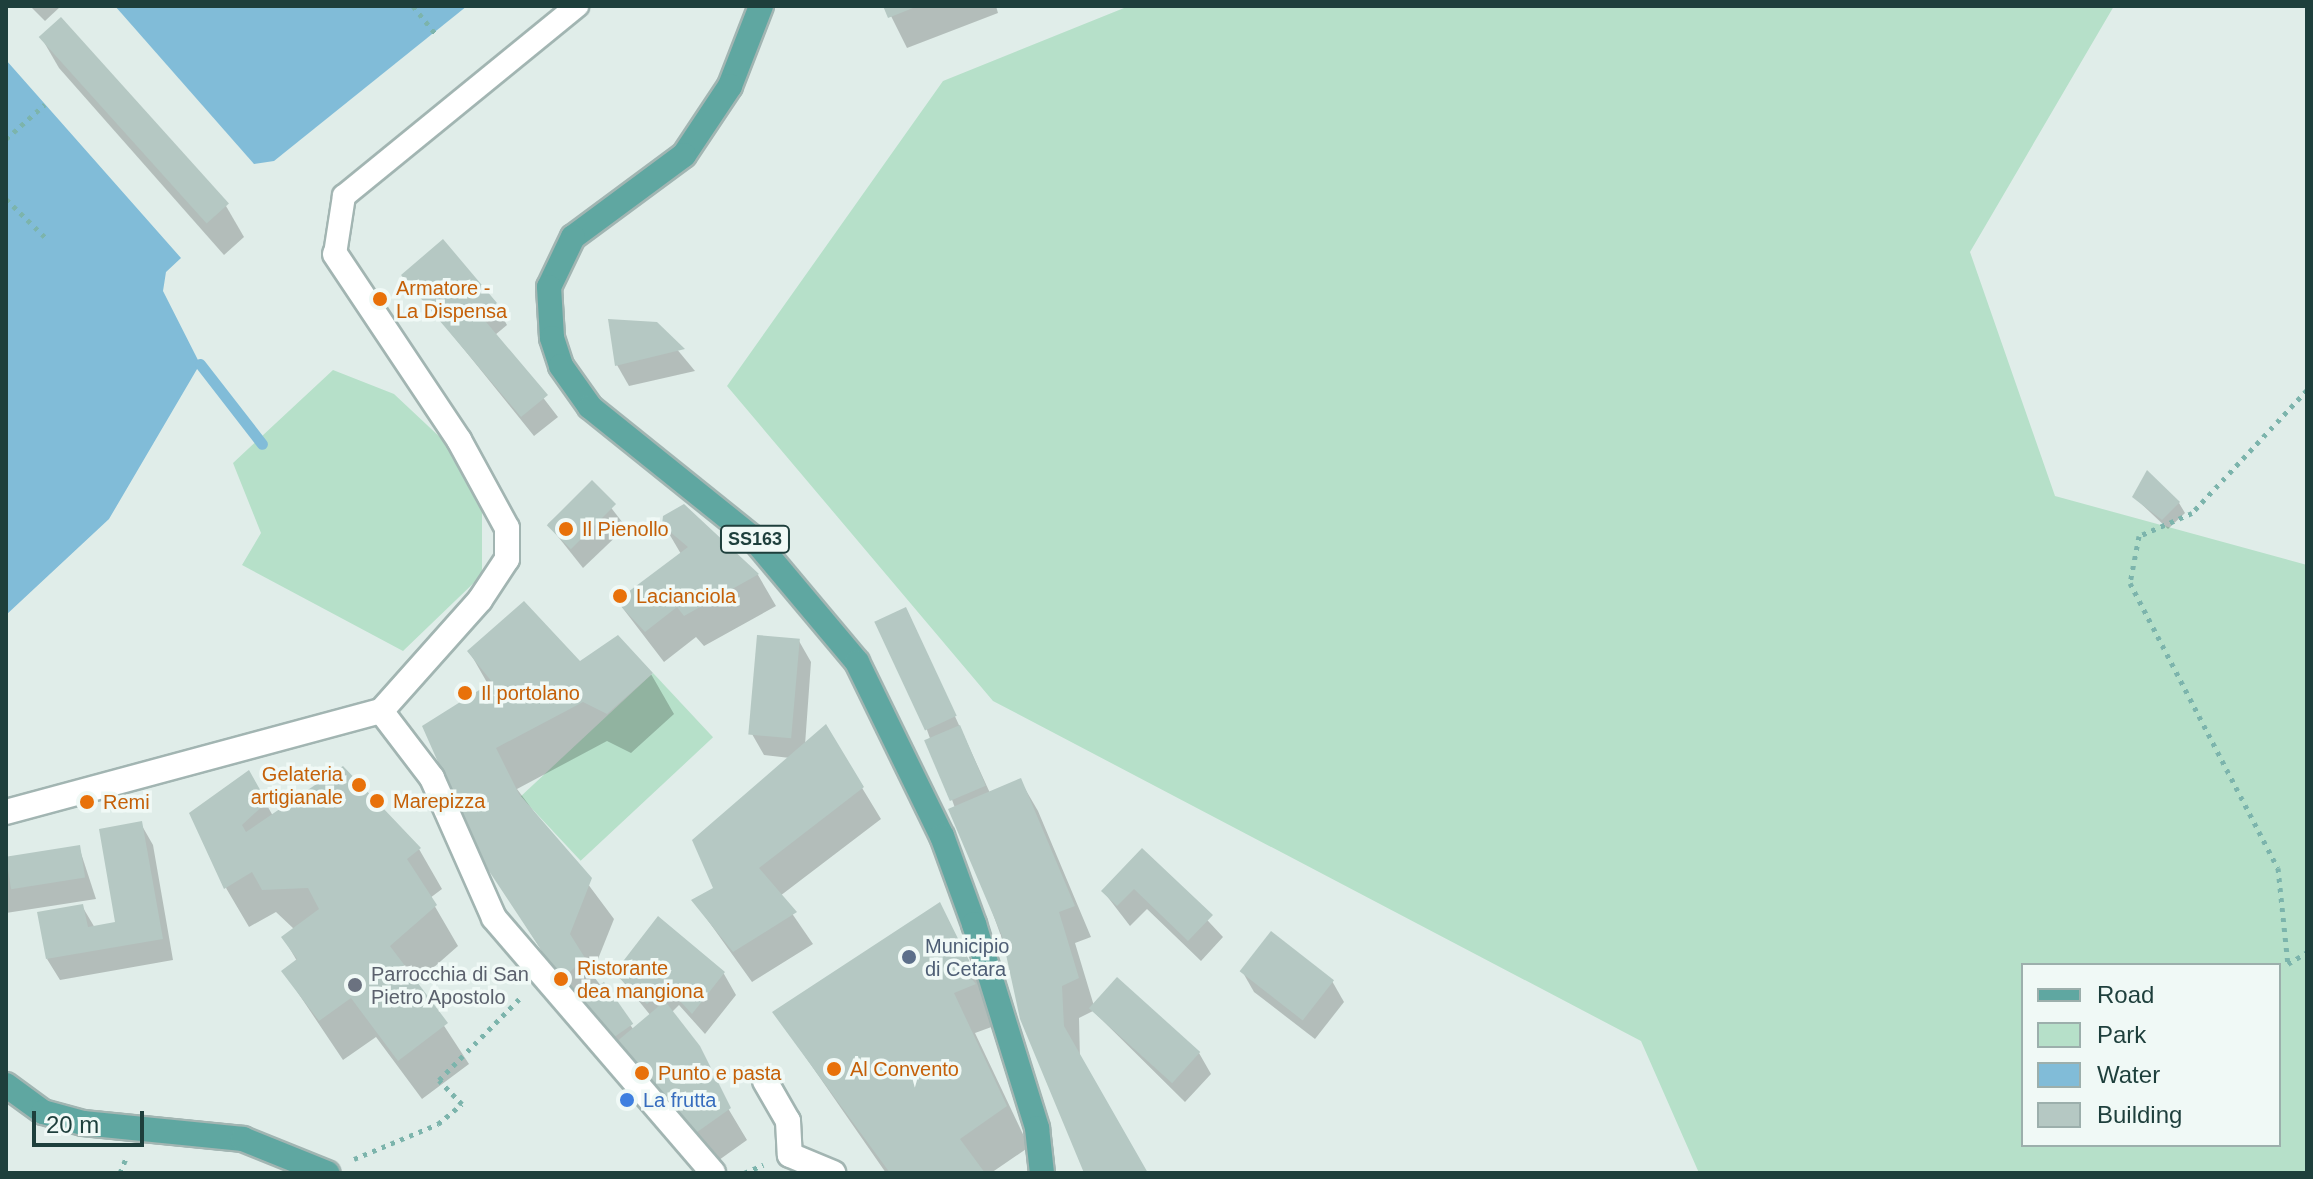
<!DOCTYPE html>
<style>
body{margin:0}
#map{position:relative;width:2313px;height:1179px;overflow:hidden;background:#e0ede9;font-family:Helvetica,sans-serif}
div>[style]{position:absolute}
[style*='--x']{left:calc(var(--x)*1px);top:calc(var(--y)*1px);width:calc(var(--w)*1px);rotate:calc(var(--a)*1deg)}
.green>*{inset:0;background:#b6e0c9;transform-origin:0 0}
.water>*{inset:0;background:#81bcd8}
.shadow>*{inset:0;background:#0003}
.stream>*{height:11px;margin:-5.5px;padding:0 5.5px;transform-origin:5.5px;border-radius:5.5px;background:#81bcd8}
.building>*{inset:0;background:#b5c8c3;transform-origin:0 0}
.path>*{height:5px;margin-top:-2.5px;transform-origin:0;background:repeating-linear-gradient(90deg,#7cb4ac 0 4px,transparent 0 10px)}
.roads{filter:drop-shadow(2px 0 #a2b5b2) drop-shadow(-2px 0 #a2b5b2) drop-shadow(0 2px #a2b5b2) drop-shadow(0 -2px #a2b5b2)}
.service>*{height:22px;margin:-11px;padding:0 11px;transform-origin:11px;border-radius:11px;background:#fff}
.pedestrian>*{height:24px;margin:-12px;padding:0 12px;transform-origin:12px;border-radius:12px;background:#fff}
.minor>*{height:24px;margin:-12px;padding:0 12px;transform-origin:12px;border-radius:12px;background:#fff}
.primary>*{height:24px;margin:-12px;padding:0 12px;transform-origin:12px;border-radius:12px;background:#5fa7a1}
.dots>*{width:22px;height:22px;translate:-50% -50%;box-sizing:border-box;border:4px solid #f0f9f6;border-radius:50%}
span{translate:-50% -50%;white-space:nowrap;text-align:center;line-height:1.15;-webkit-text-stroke:7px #f0f9f6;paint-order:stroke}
.shield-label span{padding:2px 6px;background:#f0f9f6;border:2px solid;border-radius:6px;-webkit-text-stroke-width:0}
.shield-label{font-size:18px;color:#1e3f3c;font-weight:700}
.food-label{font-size:20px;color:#c56008}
.left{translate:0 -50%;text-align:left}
.right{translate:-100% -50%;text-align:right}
.service-label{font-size:20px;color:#4e5e75}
.worship-label{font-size:20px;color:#5b616d}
.shop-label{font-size:20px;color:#366cbe}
.frame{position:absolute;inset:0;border:8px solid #1e3f3c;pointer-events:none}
.legend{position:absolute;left:2021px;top:963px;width:260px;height:184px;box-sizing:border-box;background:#f0f9f6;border:2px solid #9cafac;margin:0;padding:10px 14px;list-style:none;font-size:24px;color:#1e3f3c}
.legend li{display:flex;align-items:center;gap:16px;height:40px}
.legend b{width:40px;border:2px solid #9cafac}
.scale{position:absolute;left:32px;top:1111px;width:112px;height:36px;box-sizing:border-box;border:4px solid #1e3f3c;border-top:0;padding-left:10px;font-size:24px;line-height:28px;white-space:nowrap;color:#1e3f3c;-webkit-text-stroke:6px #f0f9f6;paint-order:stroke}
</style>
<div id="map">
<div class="green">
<i style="clip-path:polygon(evenodd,1129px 6px,2114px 6px,1970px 252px,2055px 496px,2307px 565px,2307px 1173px,1699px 1173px,1641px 1041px,993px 701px,727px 386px,943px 81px,1129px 6px,2023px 965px,2279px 965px,2279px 1145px,2023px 1145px,2023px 965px)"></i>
<i style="clip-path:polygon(333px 370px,394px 394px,443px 440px,482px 508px,482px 575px,403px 651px,242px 565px,261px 533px,233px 463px)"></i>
<i style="left:653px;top:673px;width:88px;height:181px;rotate:47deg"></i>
</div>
<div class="water">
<i style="clip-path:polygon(115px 6px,467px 6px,274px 161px,254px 164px)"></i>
<i style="clip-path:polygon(6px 60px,181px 258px,166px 272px,163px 291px,200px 364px,109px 519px,6px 615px)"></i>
</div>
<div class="shadow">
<i style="clip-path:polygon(30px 6px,61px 6px,45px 21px)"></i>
<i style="clip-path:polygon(886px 6px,996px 6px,998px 13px,907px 48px)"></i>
<i style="clip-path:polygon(41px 37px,226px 206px,244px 237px,224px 255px,59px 68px)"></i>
<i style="clip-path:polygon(404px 275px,495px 304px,507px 325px,495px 335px,558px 417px,534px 436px)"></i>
<i style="clip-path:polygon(656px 324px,695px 371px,629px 386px,617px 365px)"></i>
<i style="clip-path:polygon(592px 483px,626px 527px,583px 568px,548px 524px)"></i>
<i style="clip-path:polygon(2134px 497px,2179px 503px,2185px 513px,2168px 529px)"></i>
<i style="clip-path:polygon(684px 507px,758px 575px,776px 606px,704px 646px,696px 637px,664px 662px,618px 602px,681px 554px,664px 525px)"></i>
<i style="clip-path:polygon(906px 609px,990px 793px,1020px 780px,1038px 811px,1091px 937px,1075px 943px,1094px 1006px,1199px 1053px,1211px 1074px,1185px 1102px,1093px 1011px,1079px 1018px,1080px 1059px,1144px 1173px,1086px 1173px,927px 730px)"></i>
<i style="clip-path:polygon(799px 641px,811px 662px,805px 745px,825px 727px,881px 819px,780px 896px,813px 944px,752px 982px,694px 901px,716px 889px,790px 758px,764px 755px,752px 734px)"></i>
<i style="clip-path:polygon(469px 651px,651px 674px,674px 714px,631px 753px,607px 741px,517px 789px,614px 919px,592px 974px,634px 1030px,651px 1016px,616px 973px,658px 919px,724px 974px,736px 995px,705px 1034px,679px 1005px,671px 1013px,747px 1140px,712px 1165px,585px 1019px,483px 858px,489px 686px)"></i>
<i style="clip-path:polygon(249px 773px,273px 816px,419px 849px,442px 889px,430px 898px,458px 946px,416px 983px,469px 1064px,422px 1099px,376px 1037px,343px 1060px,284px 972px,297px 961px,283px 937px,294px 929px,276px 912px,249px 927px,226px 888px)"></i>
<i style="clip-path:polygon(141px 824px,153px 845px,173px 960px,60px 980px,47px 959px,82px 906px,95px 928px,118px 924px)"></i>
<i style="clip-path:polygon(79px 847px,96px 899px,6px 913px,6px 859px)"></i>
<i style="clip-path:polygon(1142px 850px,1223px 937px,1201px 961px,1147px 909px,1130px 926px,1103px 891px)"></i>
<i style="clip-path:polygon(939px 904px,991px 1002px,997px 1025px,975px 1033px,1029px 1147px,991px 1173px,886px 1173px,775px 1013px)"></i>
<i style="clip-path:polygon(1242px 971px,1332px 981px,1344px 1002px,1315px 1039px,1254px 992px)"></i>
</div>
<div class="stream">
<i style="--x:200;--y:364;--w:101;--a:52.2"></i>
</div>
<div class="building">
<i style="clip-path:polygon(883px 6px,918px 6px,888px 18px)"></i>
<i style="left:61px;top:17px;width:251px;height:30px;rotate:48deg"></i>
<i style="clip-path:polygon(443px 239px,497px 303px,481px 316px,548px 395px,521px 417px,401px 275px)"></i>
<i style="clip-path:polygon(608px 319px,657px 322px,685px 349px,615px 366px)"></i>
<i style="clip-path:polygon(2147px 470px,2180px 502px,2162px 520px,2132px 497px)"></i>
<i style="left:592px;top:480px;width:34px;height:64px;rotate:45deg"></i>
<i style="clip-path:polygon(684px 504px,759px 574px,684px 616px,677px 607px,645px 632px,616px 601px,688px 547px,662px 525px,663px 516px)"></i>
<i style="clip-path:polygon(524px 601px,580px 661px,618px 635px,653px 673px,607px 714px,583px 702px,496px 748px,519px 794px,592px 878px,570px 934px,585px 958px,561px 980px,481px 859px,422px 726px,492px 682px,467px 651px)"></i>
<i style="left:906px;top:607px;width:120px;height:35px;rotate:65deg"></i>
<i style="left:757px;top:635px;width:43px;height:100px;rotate:5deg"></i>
<i style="clip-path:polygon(826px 724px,864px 787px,759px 868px,797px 912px,733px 952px,691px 900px,713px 888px,692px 840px)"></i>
<i style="left:960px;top:725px;width:66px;height:39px;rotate:67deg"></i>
<i style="clip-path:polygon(343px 766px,421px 848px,407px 859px,437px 905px,390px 946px,448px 1023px,398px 1061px,351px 998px,319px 1021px,281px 971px,297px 959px,281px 937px,319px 909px,308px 888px,262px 890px,252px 872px,224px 889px,189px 813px,249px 770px,267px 802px,242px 825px,246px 832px)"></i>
<i style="clip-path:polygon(1021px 778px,1075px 906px,1059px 912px,1079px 978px,1062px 986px,1064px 1026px,1148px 1173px,1084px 1173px,1020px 1019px,1002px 936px,948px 809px)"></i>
<i style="clip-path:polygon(142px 821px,163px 939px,46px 959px,37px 912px,83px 904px,88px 927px,115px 922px,99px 829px)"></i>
<i style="left:80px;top:845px;width:33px;height:75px;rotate:81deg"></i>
<i style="clip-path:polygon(1142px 848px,1213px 915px,1188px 941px,1134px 889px,1117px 906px,1101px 891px)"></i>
<i style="clip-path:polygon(940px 902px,969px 961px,961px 967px,976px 984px,954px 993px,1007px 1106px,960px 1139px,985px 1173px,890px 1173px,772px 1012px)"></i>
<i style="clip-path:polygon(658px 916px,725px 972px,692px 1014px,666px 986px,647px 1004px,614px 973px)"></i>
<i style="left:1271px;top:931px;width:80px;height:51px;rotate:38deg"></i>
<i style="left:1117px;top:977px;width:112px;height:42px;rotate:42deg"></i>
<i style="left:604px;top:982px;width:51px;height:30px;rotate:55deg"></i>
<i style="clip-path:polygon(665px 1001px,700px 1046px,731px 1108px,693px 1135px,615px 1043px)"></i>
</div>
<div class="path">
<i style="--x:413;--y:6;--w:35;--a:51"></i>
<i style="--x:6;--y:139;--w:52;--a:-41.9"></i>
<i style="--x:6;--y:199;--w:54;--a:44.3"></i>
<i style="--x:2307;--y:390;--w:168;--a:133.1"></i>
<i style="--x:2192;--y:513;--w:58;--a:156.5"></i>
<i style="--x:2139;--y:536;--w:48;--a:100.8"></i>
<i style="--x:2130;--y:583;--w:321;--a:62.6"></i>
<i style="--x:2278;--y:868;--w:97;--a:84.1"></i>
<i style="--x:2288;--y:964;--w:22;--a:-32"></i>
<i style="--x:354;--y:1159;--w:91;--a:-22.6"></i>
<i style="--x:438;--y:1124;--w:31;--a:-40"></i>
<i style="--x:462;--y:1104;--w:33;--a:-134"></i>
<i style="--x:439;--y:1080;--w:118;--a:-45.3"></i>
<i style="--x:120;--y:1173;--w:16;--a:-68"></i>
<i style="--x:744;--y:1173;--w:21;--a:-23"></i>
</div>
<div class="roads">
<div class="service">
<i style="--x:335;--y:254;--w:59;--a:-81.2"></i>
<i style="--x:344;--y:196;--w:301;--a:-39.2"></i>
</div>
<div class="pedestrian">
<i style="--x:6;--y:812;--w:388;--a:-15.1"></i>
<i style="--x:765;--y:1081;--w:46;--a:60.1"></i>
<i style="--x:788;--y:1121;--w:34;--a:87"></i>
<i style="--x:790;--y:1155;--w:47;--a:22.7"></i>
</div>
<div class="minor">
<i style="--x:335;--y:254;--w:224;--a:56.3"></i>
<i style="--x:459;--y:440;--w:100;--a:61.4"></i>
<i style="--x:507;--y:528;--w:31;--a:90"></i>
<i style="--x:507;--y:559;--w:49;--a:123.4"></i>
<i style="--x:480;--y:600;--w:149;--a:131.7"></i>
<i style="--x:381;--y:711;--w:84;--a:52.7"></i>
<i style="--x:432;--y:778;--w:153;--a:66.1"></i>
<i style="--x:494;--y:918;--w:336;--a:49.3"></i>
</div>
<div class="primary">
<i style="--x:761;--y:6;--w:86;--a:111.2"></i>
<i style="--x:730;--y:86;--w:83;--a:123.7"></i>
<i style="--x:684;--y:155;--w:138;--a:143.5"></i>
<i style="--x:573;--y:237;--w:55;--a:115.6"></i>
<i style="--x:549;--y:287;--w:51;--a:86.6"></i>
<i style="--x:552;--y:338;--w:29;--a:72"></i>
<i style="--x:561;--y:366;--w:50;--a:54.7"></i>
<i style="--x:590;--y:407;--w:209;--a:38.8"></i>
<i style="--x:753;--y:538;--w:162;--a:50"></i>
<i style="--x:857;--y:662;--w:194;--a:64"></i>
<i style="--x:942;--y:836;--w:94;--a:70"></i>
<i style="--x:974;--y:924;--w:214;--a:72.8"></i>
<i style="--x:1037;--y:1128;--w:45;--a:83.7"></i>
<i style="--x:6;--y:1085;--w:46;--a:36.1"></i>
<i style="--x:43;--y:1112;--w:41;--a:15.4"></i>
<i style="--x:83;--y:1123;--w:161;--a:5.7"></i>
<i style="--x:243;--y:1139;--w:91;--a:22"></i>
</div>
</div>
<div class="dots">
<i style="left:380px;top:299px;background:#e8710a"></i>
<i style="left:566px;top:529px;background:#e8710a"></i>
<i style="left:620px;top:596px;background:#e8710a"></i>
<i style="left:465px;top:693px;background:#e8710a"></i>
<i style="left:359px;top:785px;background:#e8710a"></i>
<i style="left:377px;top:801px;background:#e8710a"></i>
<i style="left:87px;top:802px;background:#e8710a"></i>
<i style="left:909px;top:957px;background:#5c6f8a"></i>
<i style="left:561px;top:979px;background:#e8710a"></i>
<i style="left:355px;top:985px;background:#6b7280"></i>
<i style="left:834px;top:1069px;background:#e8710a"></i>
<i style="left:642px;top:1073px;background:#e8710a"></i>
<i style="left:627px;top:1100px;background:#3f7fe0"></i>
</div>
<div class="shield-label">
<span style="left:755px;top:539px">SS163</span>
</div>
<div class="food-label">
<span class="left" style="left:396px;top:300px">Armatore -<br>La Dispensa</span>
<span class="left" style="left:582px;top:529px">Il Pienollo</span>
<span class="left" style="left:636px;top:596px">Lacianciola</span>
<span class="left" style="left:481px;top:693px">Il portolano</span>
<span class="right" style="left:343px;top:786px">Gelateria<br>artigianale</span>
<span class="left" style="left:393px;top:801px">Marepizza</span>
<span class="left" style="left:103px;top:802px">Remi</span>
<span class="left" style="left:577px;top:980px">Ristorante<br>dea mangiona</span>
<span class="left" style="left:850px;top:1069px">Al Convento</span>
<span class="left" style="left:658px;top:1073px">Punto e pasta</span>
</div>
<div class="service-label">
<span class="left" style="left:925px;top:958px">Municipio<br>di Cetara</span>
</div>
<div class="worship-label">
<span class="left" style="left:371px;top:986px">Parrocchia di San<br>Pietro Apostolo</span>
</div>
<div class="shop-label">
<span class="left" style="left:643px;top:1100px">La frutta</span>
</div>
<div class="frame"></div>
<ul class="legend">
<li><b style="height:10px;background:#5fa7a1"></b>Road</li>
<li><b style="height:22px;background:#b6e0c9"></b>Park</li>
<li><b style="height:22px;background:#81bcd8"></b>Water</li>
<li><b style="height:22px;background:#b5c8c3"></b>Building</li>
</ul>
<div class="scale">20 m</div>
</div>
